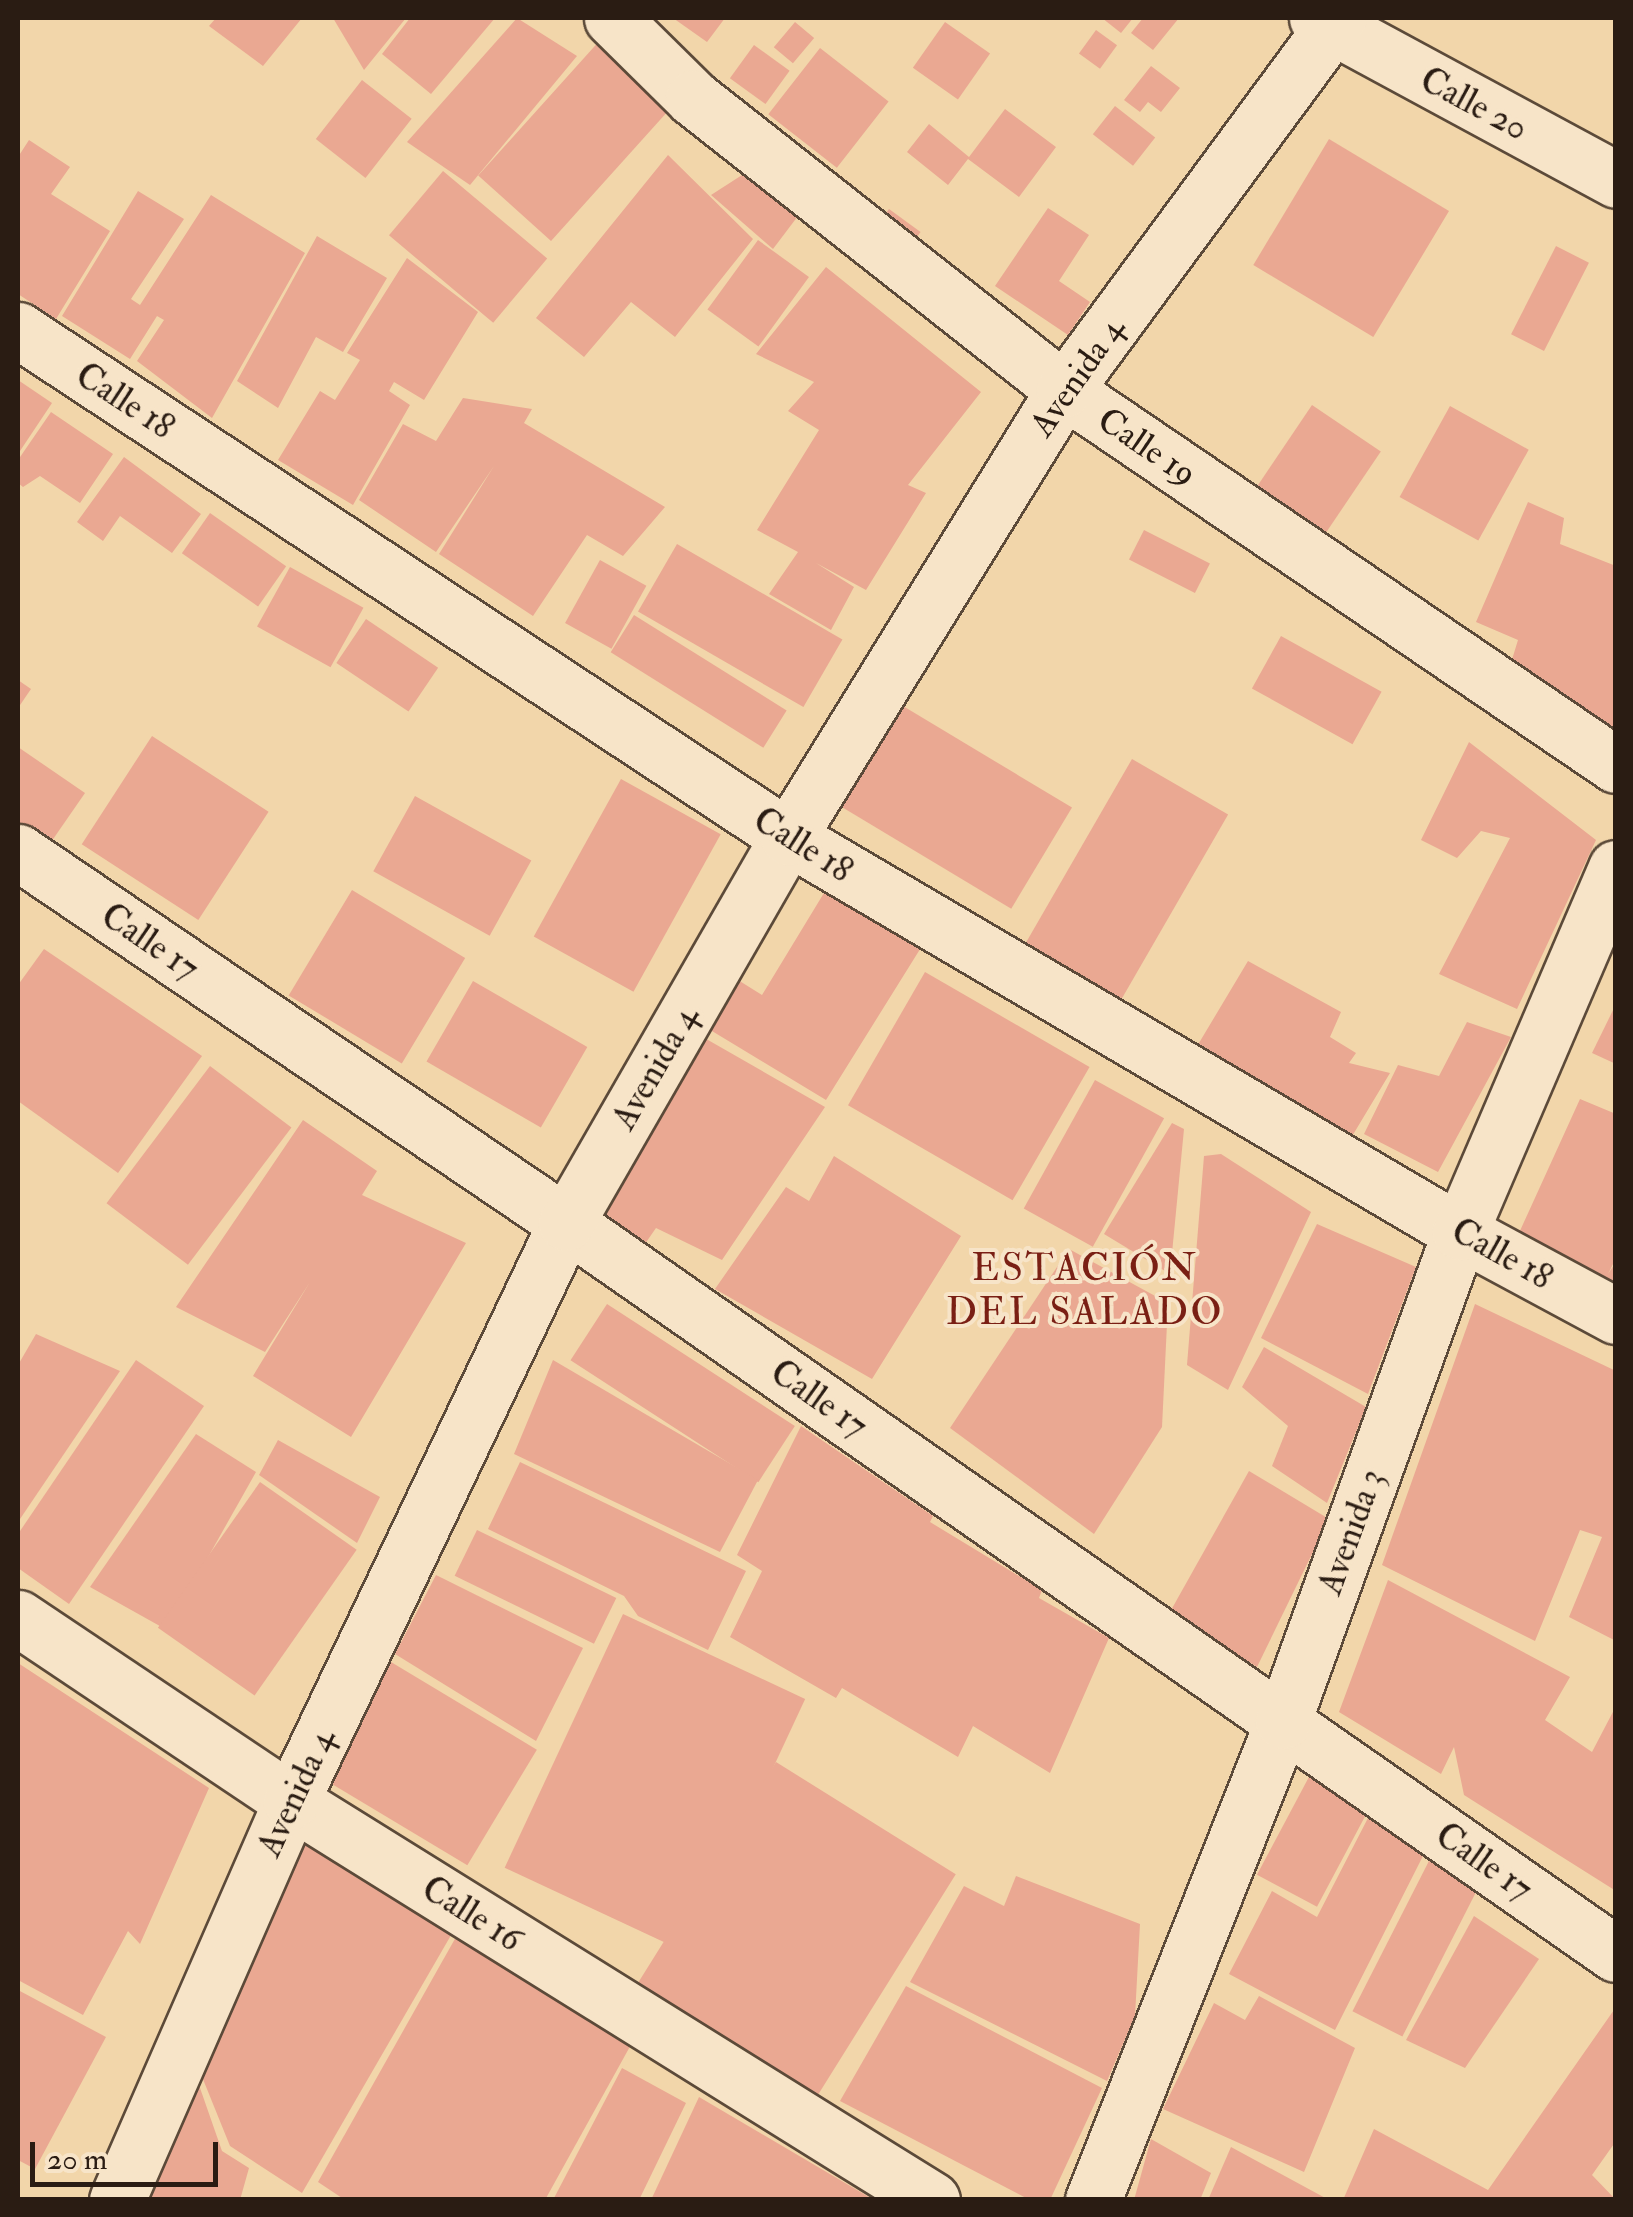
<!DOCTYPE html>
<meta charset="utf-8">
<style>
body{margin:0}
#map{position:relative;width:1633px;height:2217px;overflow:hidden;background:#f2d6aa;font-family:"IM FELL Double Pica",serif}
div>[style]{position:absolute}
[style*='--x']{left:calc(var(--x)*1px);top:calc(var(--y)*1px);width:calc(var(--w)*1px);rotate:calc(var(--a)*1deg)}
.building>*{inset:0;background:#eaa892;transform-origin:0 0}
.roads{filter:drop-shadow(2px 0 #5c4a39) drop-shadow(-2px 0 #5c4a39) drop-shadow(0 2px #5c4a39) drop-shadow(0 -2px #5c4a39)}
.minor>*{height:55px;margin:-27.5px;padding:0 27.5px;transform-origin:27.5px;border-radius:27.5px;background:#f7e4c8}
span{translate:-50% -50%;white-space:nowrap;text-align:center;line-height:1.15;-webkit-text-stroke:8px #f7e4c8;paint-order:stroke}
.street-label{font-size:35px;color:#2a1c13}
.neighbourhood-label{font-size:38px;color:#7a1f14;letter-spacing:2.5px}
.frame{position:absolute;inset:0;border:20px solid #2a1c13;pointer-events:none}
.scale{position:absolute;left:30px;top:2142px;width:188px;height:45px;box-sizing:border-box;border:5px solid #2a1c13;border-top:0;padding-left:12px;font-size:30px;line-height:35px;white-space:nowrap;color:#2a1c13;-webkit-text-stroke:8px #f7e4c8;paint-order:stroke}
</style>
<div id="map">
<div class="building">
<i style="clip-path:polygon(216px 18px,302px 18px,263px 66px,209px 26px)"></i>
<i style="clip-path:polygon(333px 18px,406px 18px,364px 70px)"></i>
<i style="clip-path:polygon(410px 18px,495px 18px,431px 94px,382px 54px)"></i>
<i style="clip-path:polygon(517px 18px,577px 56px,470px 185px,407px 142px)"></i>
<i style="clip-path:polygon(673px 18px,725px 18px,707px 42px)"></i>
<i style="clip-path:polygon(1102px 18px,1133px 18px,1121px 33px)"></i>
<i style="clip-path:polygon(1143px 18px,1179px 18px,1153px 50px,1131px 33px)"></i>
<i style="left:795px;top:22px;width:25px;height:33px;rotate:40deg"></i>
<i style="left:945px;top:22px;width:55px;height:56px;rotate:35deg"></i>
<i style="left:1096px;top:30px;width:26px;height:29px;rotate:36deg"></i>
<i style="left:602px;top:38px;width:98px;height:185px;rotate:42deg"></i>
<i style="left:754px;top:45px;width:44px;height:41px;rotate:36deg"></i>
<i style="left:820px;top:48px;width:87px;height:84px;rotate:38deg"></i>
<i style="clip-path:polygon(1151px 66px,1180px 88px,1161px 112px,1148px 102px,1140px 112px,1124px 100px)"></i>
<i style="left:362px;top:80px;width:63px;height:75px;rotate:38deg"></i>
<i style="left:1115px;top:106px;width:51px;height:36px;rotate:38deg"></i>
<i style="clip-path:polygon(1005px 109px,1056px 147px,1019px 197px,968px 159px,948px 185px,907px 152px,929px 124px,969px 157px)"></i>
<i style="left:1329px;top:139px;width:140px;height:147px;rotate:31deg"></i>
<i style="clip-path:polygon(29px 140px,70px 167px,51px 194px,110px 231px,56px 319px,18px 294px,18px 157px)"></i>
<i style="clip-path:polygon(668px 155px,753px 239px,675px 337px,631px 302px,584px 357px,536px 318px)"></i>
<i style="clip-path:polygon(753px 168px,801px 212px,773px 249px,711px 195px)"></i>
<i style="left:443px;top:171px;width:136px;height:84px;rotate:40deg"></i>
<i style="clip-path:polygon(138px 191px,184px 219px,131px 299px,140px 305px,211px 195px,305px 253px,212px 418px,137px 361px,164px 320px,157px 316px,130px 359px,62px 316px)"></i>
<i style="clip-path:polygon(1048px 208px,1089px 235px,1059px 281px,1090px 302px,1068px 335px,995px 286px)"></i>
<i style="left:889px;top:209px;width:39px;height:28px;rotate:36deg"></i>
<i style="clip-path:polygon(317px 236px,387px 278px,343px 352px,316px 337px,278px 408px,237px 381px)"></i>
<i style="left:758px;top:240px;width:63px;height:86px;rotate:36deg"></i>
<i style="left:1556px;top:246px;width:37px;height:99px;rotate:27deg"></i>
<i style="clip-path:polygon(407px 258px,478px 312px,424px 400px,394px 382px,389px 391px,410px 405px,353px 505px,278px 460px,320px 391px,335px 400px,360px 360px,347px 353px)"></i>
<i style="clip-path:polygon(826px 267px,981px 392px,908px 485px,926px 493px,866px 590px,816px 563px,854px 587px,831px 630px,769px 594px,798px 552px,757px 530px,819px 430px,788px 411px,814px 382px,756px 354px)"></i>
<i style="clip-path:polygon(18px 380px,52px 403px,18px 454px)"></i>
<i style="clip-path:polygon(463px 398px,532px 409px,524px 423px,665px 507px,623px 556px,587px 535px,533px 616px,439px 554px,494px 466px,436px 552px,359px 500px,403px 424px,436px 441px)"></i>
<i style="left:1312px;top:405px;width:83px;height:119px;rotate:34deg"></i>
<i style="left:1450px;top:406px;width:90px;height:104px;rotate:29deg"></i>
<i style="clip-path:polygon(51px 412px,113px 454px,80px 503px,40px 476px,23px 487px,18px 483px,18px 460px)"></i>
<i style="clip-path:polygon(124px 457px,201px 514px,172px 553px,120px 516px,103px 541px,77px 522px)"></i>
<i style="clip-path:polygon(1528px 502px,1564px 518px,1560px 544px,1616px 566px,1616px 744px,1506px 679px,1518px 640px,1476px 622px)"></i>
<i style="left:210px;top:513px;width:93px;height:49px;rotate:35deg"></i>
<i style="left:1144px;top:530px;width:74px;height:33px;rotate:27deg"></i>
<i style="left:677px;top:544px;width:191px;height:78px;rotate:30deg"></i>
<i style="left:600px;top:560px;width:53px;height:72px;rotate:29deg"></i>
<i style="left:290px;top:567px;width:84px;height:68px;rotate:29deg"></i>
<i style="left:634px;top:615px;width:180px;height:44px;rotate:32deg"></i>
<i style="left:366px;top:619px;width:87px;height:53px;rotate:34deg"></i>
<i style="left:1281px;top:636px;width:115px;height:60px;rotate:29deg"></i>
<i style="clip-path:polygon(18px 680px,31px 689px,18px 708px)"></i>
<i style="left:898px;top:703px;width:203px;height:118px;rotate:31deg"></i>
<i style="left:152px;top:736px;width:139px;height:129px;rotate:33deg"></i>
<i style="clip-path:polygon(1469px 742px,1596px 840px,1517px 1009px,1439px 974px,1510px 838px,1481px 831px,1457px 858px,1421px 840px)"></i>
<i style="clip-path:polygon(18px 747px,85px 793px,49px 845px,18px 824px)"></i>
<i style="left:1132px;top:759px;width:111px;height:214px;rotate:30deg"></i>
<i style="left:621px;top:779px;width:114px;height:180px;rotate:29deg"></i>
<i style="left:415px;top:796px;width:133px;height:86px;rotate:29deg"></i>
<i style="clip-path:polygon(827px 888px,922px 946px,826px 1100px,707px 1028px,738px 980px,762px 995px)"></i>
<i style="left:352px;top:890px;width:132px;height:123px;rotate:31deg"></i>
<i style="clip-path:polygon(44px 949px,202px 1056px,118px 1173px,18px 1101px,18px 985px)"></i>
<i style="clip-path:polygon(1248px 961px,1341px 1012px,1330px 1037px,1356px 1053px,1349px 1063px,1390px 1073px,1351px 1138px,1275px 1089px,1193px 1053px)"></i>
<i style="left:925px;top:972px;width:190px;height:154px;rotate:30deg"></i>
<i style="left:473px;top:981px;width:132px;height:93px;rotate:30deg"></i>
<i style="clip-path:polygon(1616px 1004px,1616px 1064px,1592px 1053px)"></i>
<i style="clip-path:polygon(1467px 1022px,1511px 1037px,1438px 1172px,1364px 1134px,1398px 1065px,1439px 1076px)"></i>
<i style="clip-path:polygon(701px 1036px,825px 1107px,722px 1260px,656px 1228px,631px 1264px,581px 1232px)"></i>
<i style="left:210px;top:1066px;width:102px;height:172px;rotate:37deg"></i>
<i style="left:1095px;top:1080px;width:79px;height:147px;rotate:29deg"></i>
<i style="clip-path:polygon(1580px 1099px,1616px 1114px,1616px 1258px,1608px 1274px,1616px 1262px,1616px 1289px,1519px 1233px)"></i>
<i style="clip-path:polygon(303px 1120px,377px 1171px,362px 1195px,466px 1243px,351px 1437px,253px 1376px,310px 1282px,265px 1352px,176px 1307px)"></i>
<i style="clip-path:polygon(1172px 1123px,1184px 1129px,1170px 1274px,1104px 1234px)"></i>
<i style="clip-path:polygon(1221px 1154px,1311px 1212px,1228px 1390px,1187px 1365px,1204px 1156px)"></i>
<i style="clip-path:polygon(834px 1156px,961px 1236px,872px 1379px,715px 1289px,786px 1187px,809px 1201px)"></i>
<i style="clip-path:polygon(1317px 1224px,1416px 1267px,1368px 1394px,1261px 1338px)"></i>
<i style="clip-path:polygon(1069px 1249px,1168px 1303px,1162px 1427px,1094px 1534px,950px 1428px)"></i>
<i style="left:607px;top:1304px;width:224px;height:67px;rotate:33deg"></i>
<i style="clip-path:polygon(1475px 1304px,1616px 1371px,1616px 1641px,1569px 1617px,1602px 1537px,1580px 1530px,1535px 1641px,1382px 1565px)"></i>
<i style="clip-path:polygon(36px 1334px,120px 1371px,18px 1522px,18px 1365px)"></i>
<i style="clip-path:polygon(1264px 1347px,1366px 1407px,1327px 1503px,1272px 1466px,1288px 1426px,1242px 1387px)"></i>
<i style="clip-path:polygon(136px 1360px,204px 1406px,69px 1604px,18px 1568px,18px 1534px)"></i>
<i style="clip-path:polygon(553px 1360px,758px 1480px,720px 1552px,514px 1454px)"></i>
<i style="clip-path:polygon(801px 1426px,933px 1516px,930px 1522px,1042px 1590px,1039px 1598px,1109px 1638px,1050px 1773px,973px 1726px,958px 1757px,842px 1688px,836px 1698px,730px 1637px,762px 1571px,737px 1555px)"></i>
<i style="clip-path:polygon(196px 1434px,256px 1472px,167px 1630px,90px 1587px)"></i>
<i style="clip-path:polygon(278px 1440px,380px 1497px,357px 1543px,259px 1475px)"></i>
<i style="clip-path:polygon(520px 1462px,746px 1571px,708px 1650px,638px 1616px,624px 1596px,488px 1529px)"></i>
<i style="clip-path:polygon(1249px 1471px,1329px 1519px,1257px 1667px,1170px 1612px)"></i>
<i style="left:260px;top:1482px;width:118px;height:178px;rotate:35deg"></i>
<i style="left:477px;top:1530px;width:155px;height:51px;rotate:26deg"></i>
<i style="clip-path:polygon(436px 1575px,583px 1648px,536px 1741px,395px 1654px)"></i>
<i style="clip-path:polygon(1388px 1580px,1570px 1677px,1545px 1720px,1592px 1752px,1616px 1706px,1616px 1891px,1464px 1795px,1454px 1747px,1441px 1774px,1339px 1712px)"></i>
<i style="left:623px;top:1614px;width:201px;height:280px;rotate:25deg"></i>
<i style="left:386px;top:1659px;width:176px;height:135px;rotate:31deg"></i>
<i style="clip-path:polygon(18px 1663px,209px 1788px,140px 1944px,128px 1931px,83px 2015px,18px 1980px)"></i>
<i style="left:776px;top:1762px;width:212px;height:265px;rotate:32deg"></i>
<i style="left:1310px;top:1775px;width:68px;height:113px;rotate:28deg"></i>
<i style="clip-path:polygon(1368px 1818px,1425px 1852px,1335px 2030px,1229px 1974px,1272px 1891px,1317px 1917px)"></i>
<i style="clip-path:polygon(296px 1838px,454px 1930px,302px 2193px,230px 2146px,192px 2052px)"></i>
<i style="left:1431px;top:1857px;width:56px;height:173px;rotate:27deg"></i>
<i style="clip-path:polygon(1016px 1876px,1140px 1924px,1135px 2016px,1107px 2081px,910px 1982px,964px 1886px,1004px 1906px)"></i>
<i style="clip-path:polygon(1474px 1916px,1539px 1959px,1465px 2068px,1406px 2040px)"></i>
<i style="clip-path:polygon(465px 1921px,638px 2032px,545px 2200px,345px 2200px,318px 2182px)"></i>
<i style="clip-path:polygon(906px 1986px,1102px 2088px,1050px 2200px,1030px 2200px,840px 2101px)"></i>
<i style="clip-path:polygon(18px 1990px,106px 2037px,35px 2169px,18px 2160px)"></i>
<i style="clip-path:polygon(1259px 1996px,1355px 2048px,1304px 2172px,1163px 2109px,1214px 2003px,1245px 2020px)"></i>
<i style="clip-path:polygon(1616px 2007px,1616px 2141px,1592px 2175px,1616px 2200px,1343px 2200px,1374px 2129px,1488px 2190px)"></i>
<i style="clip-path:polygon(192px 2065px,222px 2151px,249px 2168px,240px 2200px,130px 2200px)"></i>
<i style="clip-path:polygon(622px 2068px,686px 2103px,639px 2200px,553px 2200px)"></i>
<i style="clip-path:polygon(699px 2097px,874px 2200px,651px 2200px)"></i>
<i style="clip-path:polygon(1151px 2139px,1211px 2173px,1200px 2200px,1134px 2200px)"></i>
<i style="clip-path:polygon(1231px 2147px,1329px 2200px,1208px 2200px)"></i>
</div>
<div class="roads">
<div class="minor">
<i style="--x:612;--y:18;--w:114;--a:44.6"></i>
<i style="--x:693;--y:98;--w:472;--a:38.2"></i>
<i style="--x:1064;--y:390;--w:667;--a:34.19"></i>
<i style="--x:1317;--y:18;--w:340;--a:28.4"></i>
<i style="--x:18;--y:330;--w:922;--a:33.36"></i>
<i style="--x:788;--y:837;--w:779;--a:30.45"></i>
<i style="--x:1460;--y:1232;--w:177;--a:28.3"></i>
<i style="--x:18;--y:852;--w:662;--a:34.1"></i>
<i style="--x:566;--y:1223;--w:1279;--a:34.85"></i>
<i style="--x:18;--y:1618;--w:329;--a:33.8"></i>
<i style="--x:291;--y:1801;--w:755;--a:31.9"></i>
<i style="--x:117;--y:2200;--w:435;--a:-66.4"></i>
<i style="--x:291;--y:1801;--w:640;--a:-64.56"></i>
<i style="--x:566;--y:1223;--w:445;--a:-60.1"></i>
<i style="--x:788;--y:837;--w:525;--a:-58.31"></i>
<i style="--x:1064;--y:390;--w:462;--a:-53.6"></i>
<i style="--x:1093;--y:2200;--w:515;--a:-68.36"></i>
<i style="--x:1283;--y:1721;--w:520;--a:-70.1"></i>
<i style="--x:1460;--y:1232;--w:396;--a:-66.8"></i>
</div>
</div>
<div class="street-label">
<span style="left:1474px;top:104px;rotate:28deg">Calle 20</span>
<span style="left:1077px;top:377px;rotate:-55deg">Avenida 4</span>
<span style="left:125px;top:401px;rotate:33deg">Calle 18</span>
<span style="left:1147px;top:447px;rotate:34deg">Calle 19</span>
<span style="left:803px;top:845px;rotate:32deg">Calle 18</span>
<span style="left:150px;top:942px;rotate:34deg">Calle 17</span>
<span style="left:655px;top:1068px;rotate:-60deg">Avenida 4</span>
<span style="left:1502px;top:1254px;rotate:29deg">Calle 18</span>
<span style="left:819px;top:1399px;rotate:35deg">Calle 17</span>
<span style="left:1351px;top:1532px;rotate:-70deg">Avenida 3</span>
<span style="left:296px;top:1793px;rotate:-65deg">Avenida 4</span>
<span style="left:1484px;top:1862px;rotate:35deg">Calle 17</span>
<span style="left:472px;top:1914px;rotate:32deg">Calle 16</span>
</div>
<div class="neighbourhood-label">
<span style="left:1085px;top:1291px">ESTACIÓN<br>DEL SALADO</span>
</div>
<div class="frame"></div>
<div class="scale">20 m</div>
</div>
